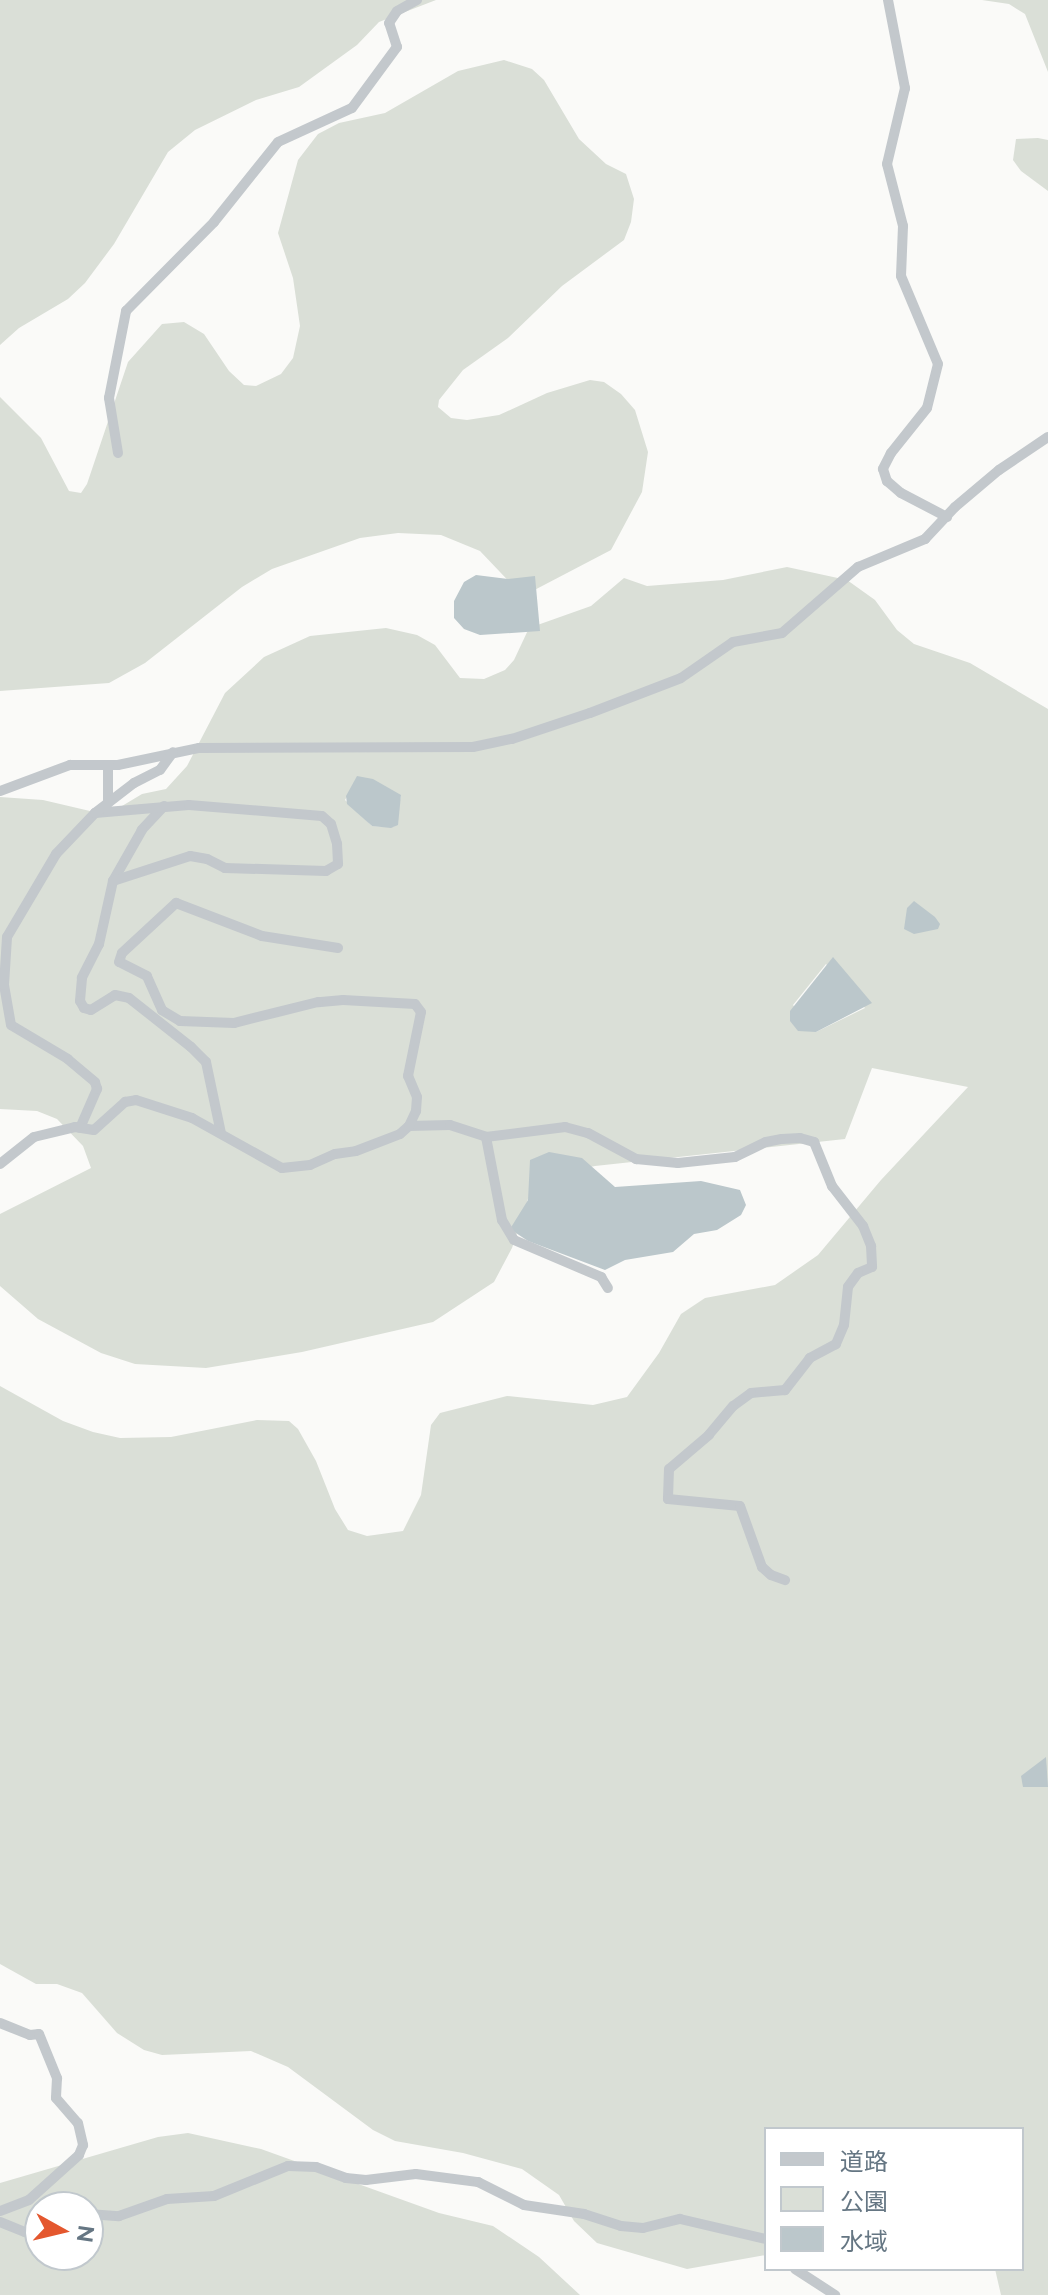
<!DOCTYPE html>
<meta charset="utf-8">
<style>
body{margin:0}
#map{position:relative;width:1048px;height:2295px;overflow:hidden;background:#fafaf8;font-family:Raleway,"Noto Sans JP",sans-serif}
div>[style]{position:absolute}
[style*='--x']{left:calc(var(--x)*1px);top:calc(var(--y)*1px);width:calc(var(--w)*1px);rotate:calc(var(--a)*1deg)}
.green>*{inset:0;background:#dadfd7}
.water>*{inset:0;background:#bbc7cb}
.minor>*{height:10px;margin:-5px;padding:0 5px;transform-origin:5px;border-radius:5px;background:#c3c8cc}
span{translate:-50% -50%;white-space:nowrap;text-align:center;line-height:1.15;-webkit-text-stroke:8px #fff;paint-order:stroke}
.legend{position:absolute;left:764px;top:2127px;width:260px;height:144px;box-sizing:border-box;background:#fff;border:2px solid #c1c8cd;margin:0;padding:10px 14px;list-style:none;font-size:24px;color:#657683}
.legend li{display:flex;align-items:center;gap:16px;height:40px}
.legend b{width:40px;border:2px solid #c1c8cd}
.north{position:absolute;left:24px;top:2191px;width:80px;height:80px;box-sizing:border-box;background:#fff;border:2px solid #c1c8cd;border-radius:50%;rotate:98deg;font-size:22px;font-weight:700;line-height:32px;text-align:center;color:#657683}
.north::after{content:'';display:block;margin:auto;width:28px;height:36px;background:#e4572e;clip-path:polygon(50% 0,100% 100%,50% 72%,0 100%)}
</style>
<div id="map">
<div class="green">
<i style="clip-path:polygon(0 0,436px 0,379px 22px,357px 45px,299px 87px,256px 100px,195px 130px,168px 152px,114px 244px,85px 283px,68px 299px,19px 328px,0 345px)"></i>
<i style="clip-path:polygon(982px 0,1048px 0,1048px 72px,1025px 14px,1009px 4px)"></i>
<i style="clip-path:polygon(504px 60px,532px 69px,544px 80px,579px 139px,606px 164px,626px 174px,634px 199px,631px 222px,624px 240px,562px 286px,508px 338px,463px 370px,439px 400px,438px 407px,451px 418px,467px 420px,499px 415px,547px 393px,590px 380px,604px 382px,621px 394px,635px 410px,648px 452px,642px 492px,611px 550px,523px 596px,480px 551px,441px 535px,398px 533px,360px 538px,272px 569px,242px 587px,145px 663px,109px 683px,0 691px,0 397px,41px 438px,69px 491px,81px 493px,87px 484px,128px 362px,162px 324px,184px 322px,204px 334px,229px 371px,244px 385px,256px 386px,281px 374px,293px 358px,300px 326px,293px 278px,278px 233px,298px 160px,318px 134px,339px 123px,385px 113px,458px 71px)"></i>
<i style="clip-path:polygon(1038px 138px,1048px 140px,1048px 191px,1021px 171px,1013px 160px,1016px 139px)"></i>
<i style="clip-path:polygon(evenodd,787px 567px,847px 580px,875px 600px,897px 630px,914px 644px,970px 663px,1048px 709px,1048px 2295px,1001px 2295px,995px 2269px,1022px 2269px,1022px 2129px,766px 2129px,766px 2255px,687px 2269px,597px 2243px,574px 2221px,559px 2195px,522px 2169px,463px 2153px,395px 2141px,373px 2130px,288px 2067px,251px 2051px,162px 2055px,144px 2050px,117px 2033px,82px 1993px,57px 1984px,36px 1984px,0 1964px,0 1386px,63px 1421px,93px 1432px,120px 1438px,171px 1437px,257px 1420px,289px 1421px,298px 1429px,316px 1461px,335px 1509px,348px 1530px,367px 1536px,403px 1531px,421px 1495px,431px 1425px,440px 1413px,507px 1396px,593px 1405px,627px 1397px,659px 1353px,681px 1314px,705px 1298px,775px 1285px,818px 1255px,881px 1180px,968px 1087px,872px 1068px,845px 1139px,595px 1166px,558px 1174px,528px 1199px,512px 1248px,494px 1282px,433px 1322px,302px 1352px,206px 1368px,135px 1364px,101px 1353px,38px 1319px,0 1286px,0 1214px,91px 1168px,83px 1146px,57px 1119px,37px 1111px,0 1109px,0 797px,43px 800px,107px 815px,142px 794px,166px 789px,187px 766px,225px 693px,264px 657px,310px 636px,386px 628px,417px 635px,435px 645px,460px 678px,484px 679px,505px 670px,514px 660px,529px 628px,591px 606px,624px 578px,647px 586px,723px 580px,787px 567px,356px 781px,401px 796px,394px 827px,372px 826px,345px 800px,356px 781px,787px 567px,826px 964px,865px 1008px,816px 1032px,793px 1005px,826px 964px)"></i>
<i style="clip-path:polygon(evenodd,188px 2133px,261px 2149px,439px 2213px,493px 2226px,539px 2257px,580px 2295px,0 2295px,0 2183px,158px 2137px,188px 2133px,40px 2207px,88px 2207px,88px 2255px,40px 2255px,40px 2207px)"></i>
</div>
<div class="water">
<i style="clip-path:polygon(476px 575px,508px 579px,535px 576px,540px 631px,480px 635px,464px 629px,454px 618px,454px 601px,464px 582px)"></i>
<i style="clip-path:polygon(357px 776px,373px 779px,401px 795px,398px 825px,391px 828px,372px 826px,347px 804px,346px 796px)"></i>
<i style="clip-path:polygon(914px 901px,935px 917px,940px 924px,938px 929px,914px 934px,904px 929px,907px 908px)"></i>
<i style="clip-path:polygon(833px 957px,872px 1003px,816px 1032px,798px 1031px,790px 1021px,790px 1011px)"></i>
<i style="clip-path:polygon(549px 1152px,582px 1158px,615px 1187px,701px 1181px,740px 1190px,746px 1205px,741px 1215px,717px 1230px,694px 1234px,673px 1252px,625px 1260px,605px 1270px,528px 1241px,510px 1229px,528px 1200px,530px 1160px)"></i>
<i style="clip-path:polygon(1046px 1757px,1048px 1787px,1023px 1787px,1021px 1776px)"></i>
</div>
<div class="minor">
<i style="--x:888;--y:0;--w:90;--a:79.1"></i>
<i style="--x:905;--y:88;--w:78;--a:103.3"></i>
<i style="--x:887;--y:164;--w:64;--a:75.5"></i>
<i style="--x:903;--y:226;--w:50;--a:92.3"></i>
<i style="--x:901;--y:276;--w:95;--a:67.2"></i>
<i style="--x:938;--y:364;--w:45;--a:104"></i>
<i style="--x:927;--y:408;--w:58;--a:128.7"></i>
<i style="--x:891;--y:453;--w:18;--a:117"></i>
<i style="--x:883;--y:469;--w:13;--a:72"></i>
<i style="--x:887;--y:481;--w:18;--a:41"></i>
<i style="--x:901;--y:493;--w:52;--a:27.6"></i>
<i style="--x:118;--y:453;--w:56;--a:-99.3"></i>
<i style="--x:109;--y:398;--w:89;--a:-78.9"></i>
<i style="--x:126;--y:311;--w:125;--a:-45.3"></i>
<i style="--x:214;--y:222;--w:102;--a:-51.3"></i>
<i style="--x:278;--y:142;--w:81;--a:-24.7"></i>
<i style="--x:352;--y:108;--w:76;--a:-53.6"></i>
<i style="--x:397;--y:47;--w:25;--a:-108"></i>
<i style="--x:389;--y:23;--w:14;--a:-56"></i>
<i style="--x:397;--y:11;--w:23;--a:-29"></i>
<i style="--x:108;--y:766;--w:37;--a:90"></i>
<i style="--x:0;--y:791;--w:75;--a:-20.4"></i>
<i style="--x:70;--y:765;--w:48;--a:0"></i>
<i style="--x:118;--y:765;--w:83;--a:-11.9"></i>
<i style="--x:199;--y:748;--w:274;--a:-0.2"></i>
<i style="--x:473;--y:747;--w:40;--a:-12"></i>
<i style="--x:512;--y:739;--w:82;--a:-18.4"></i>
<i style="--x:590;--y:713;--w:97;--a:-21"></i>
<i style="--x:681;--y:678;--w:63;--a:-34.7"></i>
<i style="--x:733;--y:642;--w:50;--a:-10.4"></i>
<i style="--x:782;--y:633;--w:101;--a:-41"></i>
<i style="--x:858;--y:567;--w:73;--a:-22.7"></i>
<i style="--x:925;--y:539;--w:44;--a:-46.8"></i>
<i style="--x:955;--y:507;--w:57;--a:-40.1"></i>
<i style="--x:999;--y:470;--w:59;--a:-34"></i>
<i style="--x:164;--y:806;--w:33;--a:133"></i>
<i style="--x:142;--y:830;--w:59;--a:119.6"></i>
<i style="--x:113;--y:881;--w:65;--a:102.5"></i>
<i style="--x:99;--y:944;--w:38;--a:117"></i>
<i style="--x:82;--y:978;--w:23;--a:95"></i>
<i style="--x:80;--y:1001;--w:8;--a:60"></i>
<i style="--x:84;--y:1008;--w:7;--a:16"></i>
<i style="--x:91;--y:1010;--w:28;--a:-32"></i>
<i style="--x:115;--y:995;--w:14;--a:12"></i>
<i style="--x:129;--y:998;--w:79;--a:38.3"></i>
<i style="--x:191;--y:1047;--w:21;--a:45"></i>
<i style="--x:206;--y:1062;--w:73;--a:78.1"></i>
<i style="--x:95;--y:813;--w:94;--a:-4.9"></i>
<i style="--x:189;--y:805;--w:133;--a:4.7"></i>
<i style="--x:322;--y:816;--w:12;--a:42"></i>
<i style="--x:331;--y:824;--w:21;--a:73"></i>
<i style="--x:337;--y:844;--w:20;--a:87"></i>
<i style="--x:338;--y:864;--w:14;--a:150"></i>
<i style="--x:326;--y:871;--w:101;--a:-178.3"></i>
<i style="--x:225;--y:868;--w:20;--a:-153"></i>
<i style="--x:207;--y:859;--w:17;--a:-170"></i>
<i style="--x:190;--y:856;--w:81;--a:162"></i>
<i style="--x:409;--y:1126;--w:41;--a:-1.4"></i>
<i style="--x:450;--y:1125;--w:38;--a:18"></i>
<i style="--x:486;--y:1137;--w:80;--a:-7.2"></i>
<i style="--x:565;--y:1127;--w:24;--a:15"></i>
<i style="--x:588;--y:1133;--w:55;--a:28.4"></i>
<i style="--x:636;--y:1159;--w:42;--a:5.4"></i>
<i style="--x:678;--y:1163;--w:57;--a:-6"></i>
<i style="--x:735;--y:1157;--w:34;--a:-26"></i>
<i style="--x:766;--y:1142;--w:16;--a:-11"></i>
<i style="--x:782;--y:1139;--w:18;--a:-3"></i>
<i style="--x:800;--y:1138;--w:15;--a:16"></i>
<i style="--x:814;--y:1142;--w:48;--a:67.8"></i>
<i style="--x:832;--y:1186;--w:51;--a:52.2"></i>
<i style="--x:863;--y:1226;--w:22;--a:68"></i>
<i style="--x:871;--y:1246;--w:21;--a:87"></i>
<i style="--x:872;--y:1267;--w:15;--a:157"></i>
<i style="--x:858;--y:1273;--w:17;--a:126"></i>
<i style="--x:848;--y:1287;--w:38;--a:96"></i>
<i style="--x:844;--y:1325;--w:21;--a:113"></i>
<i style="--x:836;--y:1344;--w:30;--a:152"></i>
<i style="--x:810;--y:1358;--w:41;--a:128"></i>
<i style="--x:785;--y:1390;--w:34;--a:175"></i>
<i style="--x:751;--y:1393;--w:22;--a:144"></i>
<i style="--x:733;--y:1406;--w:38;--a:130"></i>
<i style="--x:709;--y:1435;--w:52;--a:139.6"></i>
<i style="--x:669;--y:1469;--w:30;--a:92"></i>
<i style="--x:668;--y:1499;--w:72;--a:5.6"></i>
<i style="--x:740;--y:1506;--w:65;--a:70.2"></i>
<i style="--x:762;--y:1567;--w:12;--a:42"></i>
<i style="--x:771;--y:1575;--w:15;--a:20"></i>
<i style="--x:80;--y:1128;--w:43;--a:-66.4"></i>
<i style="--x:97;--y:1089;--w:7;--a:-106"></i>
<i style="--x:95;--y:1082;--w:35;--a:-140"></i>
<i style="--x:68;--y:1059;--w:66;--a:-149.2"></i>
<i style="--x:11;--y:1025;--w:41;--a:-99.9"></i>
<i style="--x:4;--y:985;--w:48;--a:-86.4"></i>
<i style="--x:7;--y:937;--w:96;--a:-59.4"></i>
<i style="--x:56;--y:854;--w:57;--a:-46.4"></i>
<i style="--x:95;--y:813;--w:49;--a:-37.6"></i>
<i style="--x:134;--y:783;--w:29;--a:-27"></i>
<i style="--x:160;--y:770;--w:22;--a:-54"></i>
<i style="--x:486;--y:1137;--w:85;--a:79.1"></i>
<i style="--x:502;--y:1220;--w:23;--a:59"></i>
<i style="--x:514;--y:1240;--w:95;--a:23"></i>
<i style="--x:601;--y:1277;--w:13;--a:58"></i>
<i style="--x:0;--y:1164;--w:43;--a:-38.5"></i>
<i style="--x:34;--y:1137;--w:42;--a:-13.7"></i>
<i style="--x:75;--y:1127;--w:19;--a:9"></i>
<i style="--x:94;--y:1130;--w:42;--a:-42.1"></i>
<i style="--x:125;--y:1102;--w:11;--a:-10"></i>
<i style="--x:136;--y:1100;--w:59;--a:17.8"></i>
<i style="--x:192;--y:1118;--w:103;--a:29.1"></i>
<i style="--x:282;--y:1168;--w:28;--a:-6"></i>
<i style="--x:310;--y:1165;--w:27;--a:-24"></i>
<i style="--x:335;--y:1154;--w:21;--a:-8"></i>
<i style="--x:356;--y:1151;--w:47;--a:-21.1"></i>
<i style="--x:400;--y:1134;--w:12;--a:-42"></i>
<i style="--x:409;--y:1126;--w:17;--a:-65"></i>
<i style="--x:416;--y:1111;--w:14;--a:-86"></i>
<i style="--x:417;--y:1097;--w:23;--a:-113"></i>
<i style="--x:408;--y:1076;--w:65;--a:-78.5"></i>
<i style="--x:421;--y:1012;--w:10;--a:-127"></i>
<i style="--x:415;--y:1004;--w:72;--a:-176.8"></i>
<i style="--x:343;--y:1000;--w:25;--a:175"></i>
<i style="--x:318;--y:1002;--w:87;--a:166"></i>
<i style="--x:234;--y:1023;--w:54;--a:-177.9"></i>
<i style="--x:180;--y:1021;--w:21;--a:-149"></i>
<i style="--x:162;--y:1010;--w:37;--a:-114"></i>
<i style="--x:147;--y:976;--w:31;--a:-153"></i>
<i style="--x:119;--y:962;--w:9;--a:-72"></i>
<i style="--x:122;--y:953;--w:74;--a:-42.8"></i>
<i style="--x:176;--y:903;--w:92;--a:21"></i>
<i style="--x:262;--y:936;--w:77;--a:9"></i>
<i style="--x:0;--y:2023;--w:32;--a:22"></i>
<i style="--x:30;--y:2035;--w:9;--a:-6"></i>
<i style="--x:39;--y:2034;--w:48;--a:67.8"></i>
<i style="--x:57;--y:2078;--w:20;--a:93"></i>
<i style="--x:56;--y:2098;--w:33;--a:49"></i>
<i style="--x:78;--y:2123;--w:23;--a:77"></i>
<i style="--x:83;--y:2145;--w:11;--a:112"></i>
<i style="--x:79;--y:2155;--w:67;--a:138"></i>
<i style="--x:29;--y:2200;--w:31;--a:159"></i>
<i style="--x:88;--y:2214;--w:31;--a:4"></i>
<i style="--x:119;--y:2216;--w:51;--a:-19.5"></i>
<i style="--x:167;--y:2199;--w:47;--a:-3.7"></i>
<i style="--x:214;--y:2196;--w:80;--a:-22.1"></i>
<i style="--x:288;--y:2166;--w:28;--a:2"></i>
<i style="--x:316;--y:2167;--w:32;--a:20"></i>
<i style="--x:346;--y:2178;--w:20;--a:6"></i>
<i style="--x:366;--y:2180;--w:50;--a:-6.8"></i>
<i style="--x:416;--y:2174;--w:63;--a:7.4"></i>
<i style="--x:478;--y:2182;--w:51;--a:26.6"></i>
<i style="--x:524;--y:2205;--w:61;--a:8.5"></i>
<i style="--x:584;--y:2214;--w:39;--a:18"></i>
<i style="--x:621;--y:2226;--w:22;--a:5"></i>
<i style="--x:643;--y:2228;--w:38;--a:-14"></i>
<i style="--x:680;--y:2219;--w:88;--a:13.1"></i>
<i style="--x:0;--y:2222;--w:27;--a:22"></i>
<i style="--x:25;--y:2232;--w:15;--a:-8"></i>
<i style="--x:795;--y:2269;--w:48;--a:33"></i>
</div>
<ul class="legend">
<li><b style="height:10px;background:#c3c8cc"></b>道路</li>
<li><b style="height:22px;background:#dadfd7"></b>公園</li>
<li><b style="height:22px;background:#bbc7cb"></b>水域</li>
</ul>
<div class="north">N</div>
</div>
